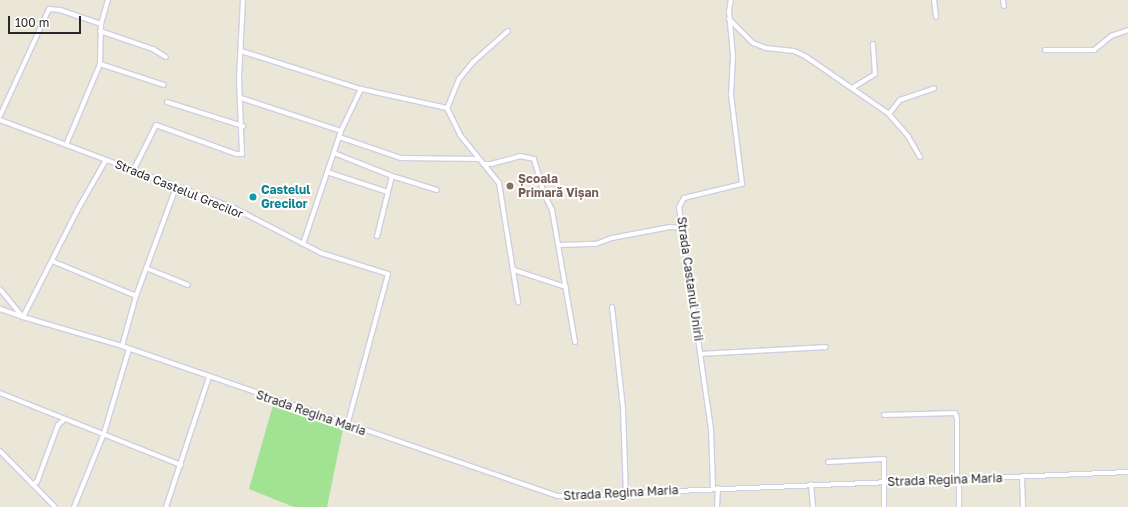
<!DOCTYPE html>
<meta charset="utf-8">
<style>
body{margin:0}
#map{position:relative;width:1128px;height:507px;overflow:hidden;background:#eae6d8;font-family:"Golos Text",sans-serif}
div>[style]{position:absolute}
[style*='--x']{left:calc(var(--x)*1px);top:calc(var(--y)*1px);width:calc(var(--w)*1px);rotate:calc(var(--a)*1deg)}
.green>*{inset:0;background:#a1e293}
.roads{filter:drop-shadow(1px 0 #cecee1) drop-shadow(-1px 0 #cecee1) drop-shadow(0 1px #cecee1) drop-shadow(0 -1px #cecee1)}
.minor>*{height:4px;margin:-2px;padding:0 2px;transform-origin:2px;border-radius:2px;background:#fff}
.dots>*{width:11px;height:11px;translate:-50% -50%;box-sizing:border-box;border:2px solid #fff;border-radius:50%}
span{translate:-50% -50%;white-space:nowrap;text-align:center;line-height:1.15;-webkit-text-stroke:4px #fff;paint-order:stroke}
.education-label{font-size:12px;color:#785e54;font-weight:700}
.left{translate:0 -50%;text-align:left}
.street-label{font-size:12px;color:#272727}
.culture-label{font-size:12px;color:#0d838f;font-weight:700}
.scale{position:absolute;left:8px;top:16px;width:73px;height:18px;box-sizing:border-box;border:2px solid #272727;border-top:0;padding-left:5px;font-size:12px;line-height:14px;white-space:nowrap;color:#272727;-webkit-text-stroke:3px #fff;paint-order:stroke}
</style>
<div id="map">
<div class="green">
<i style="clip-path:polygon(273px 405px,343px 429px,327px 507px,294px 507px,249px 489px)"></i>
</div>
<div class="roads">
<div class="minor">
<i style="--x:934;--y:0;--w:17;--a:83"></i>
<i style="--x:1003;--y:0;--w:6;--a:81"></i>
<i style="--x:729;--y:19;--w:34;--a:45"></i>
<i style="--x:753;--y:43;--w:14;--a:21"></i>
<i style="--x:766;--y:48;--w:28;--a:6"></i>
<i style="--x:794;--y:51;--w:12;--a:24"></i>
<i style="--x:805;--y:56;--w:102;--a:34.6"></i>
<i style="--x:100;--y:31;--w:56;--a:18.8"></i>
<i style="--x:153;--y:49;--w:15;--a:32"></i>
<i style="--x:508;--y:31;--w:47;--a:138.5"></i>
<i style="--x:473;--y:62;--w:22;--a:129"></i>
<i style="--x:459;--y:79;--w:31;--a:112"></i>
<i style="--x:447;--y:108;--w:30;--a:64"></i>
<i style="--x:460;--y:135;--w:62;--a:50.9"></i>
<i style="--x:499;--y:183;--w:121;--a:80.9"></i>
<i style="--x:1045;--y:50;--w:49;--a:0"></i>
<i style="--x:1094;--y:50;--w:22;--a:-39"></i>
<i style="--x:1111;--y:36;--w:18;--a:-19"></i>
<i style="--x:241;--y:51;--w:126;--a:17.6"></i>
<i style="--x:361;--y:89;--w:88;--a:12.5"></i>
<i style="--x:100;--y:64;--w:67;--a:18.2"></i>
<i style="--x:852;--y:88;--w:27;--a:-31"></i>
<i style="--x:875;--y:74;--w:30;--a:-94"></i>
<i style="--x:241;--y:98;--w:105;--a:18.3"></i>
<i style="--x:167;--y:102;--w:80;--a:17.5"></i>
<i style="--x:0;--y:116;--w:118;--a:-65.4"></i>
<i style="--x:49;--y:9;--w:11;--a:5"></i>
<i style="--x:60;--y:10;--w:43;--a:18.9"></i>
<i style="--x:0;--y:120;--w:250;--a:20.6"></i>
<i style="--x:234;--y:208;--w:98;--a:27.3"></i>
<i style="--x:321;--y:253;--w:70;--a:17.4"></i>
<i style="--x:388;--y:274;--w:157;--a:105.1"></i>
<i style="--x:339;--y:137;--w:65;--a:18.7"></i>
<i style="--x:401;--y:158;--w:78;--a:0.7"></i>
<i style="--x:66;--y:145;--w:88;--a:-67.2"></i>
<i style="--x:100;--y:64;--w:40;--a:-88.6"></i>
<i style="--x:101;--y:24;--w:25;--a:-74"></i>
<i style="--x:334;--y:153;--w:62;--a:21.6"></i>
<i style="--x:392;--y:176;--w:62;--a:104"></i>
<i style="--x:920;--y:157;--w:24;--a:-120"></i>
<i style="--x:908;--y:136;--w:29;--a:-131"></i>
<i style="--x:889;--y:114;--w:18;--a:-52"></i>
<i style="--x:900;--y:100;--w:36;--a:-19"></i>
<i style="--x:483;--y:164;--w:8;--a:0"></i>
<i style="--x:491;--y:164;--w:30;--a:-15"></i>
<i style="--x:520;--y:156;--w:14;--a:12"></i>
<i style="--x:534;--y:159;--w:36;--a:74"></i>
<i style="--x:544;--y:194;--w:18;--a:63"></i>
<i style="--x:552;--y:210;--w:134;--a:80.1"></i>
<i style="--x:133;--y:171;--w:51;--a:-63.4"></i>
<i style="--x:156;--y:125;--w:85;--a:19.9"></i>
<i style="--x:236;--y:154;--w:6;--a:0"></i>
<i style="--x:242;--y:154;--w:76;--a:-92.3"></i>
<i style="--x:239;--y:78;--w:78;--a:-87.1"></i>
<i style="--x:327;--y:172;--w:64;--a:18.2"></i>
<i style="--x:392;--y:176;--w:47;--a:17.3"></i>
<i style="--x:303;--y:244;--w:119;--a:-71.4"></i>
<i style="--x:341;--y:131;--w:47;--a:-64.5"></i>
<i style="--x:560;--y:245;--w:36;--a:-2"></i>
<i style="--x:596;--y:244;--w:17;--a:-21"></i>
<i style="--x:612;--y:238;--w:59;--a:-10.7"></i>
<i style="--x:670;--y:227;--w:13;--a:4"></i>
<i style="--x:52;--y:261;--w:91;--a:22.6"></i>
<i style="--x:136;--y:296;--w:52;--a:105.6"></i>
<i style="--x:146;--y:268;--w:45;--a:22"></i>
<i style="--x:514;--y:270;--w:55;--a:18.1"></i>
<i style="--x:0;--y:289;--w:36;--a:51"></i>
<i style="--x:23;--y:317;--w:103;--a:16.3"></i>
<i style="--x:122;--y:346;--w:461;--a:19"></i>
<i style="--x:558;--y:496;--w:571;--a:-2.41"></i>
<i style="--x:136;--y:296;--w:116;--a:-69.8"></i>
<i style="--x:612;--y:307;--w:103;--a:83.8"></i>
<i style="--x:623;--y:409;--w:84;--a:88"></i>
<i style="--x:0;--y:309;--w:24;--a:19"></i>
<i style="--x:23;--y:317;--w:121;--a:-63"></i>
<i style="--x:78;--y:209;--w:56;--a:-60.3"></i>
<i style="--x:701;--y:354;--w:125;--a:-3.2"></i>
<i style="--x:0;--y:393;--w:195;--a:21.7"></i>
<i style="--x:884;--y:415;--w:71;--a:-1.6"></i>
<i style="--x:955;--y:413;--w:5;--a:68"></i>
<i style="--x:957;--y:418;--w:61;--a:90"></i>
<i style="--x:0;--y:451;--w:78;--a:45.5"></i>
<i style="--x:828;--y:462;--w:56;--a:-3.1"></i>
<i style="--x:884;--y:459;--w:48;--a:90"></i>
<i style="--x:1022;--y:477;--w:30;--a:88"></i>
<i style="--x:959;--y:479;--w:28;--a:90"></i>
<i style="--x:32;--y:484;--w:5;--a:-22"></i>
<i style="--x:37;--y:482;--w:61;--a:-69.8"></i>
<i style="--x:58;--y:425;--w:9;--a:-41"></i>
<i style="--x:811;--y:484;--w:23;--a:85"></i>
<i style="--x:713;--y:488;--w:59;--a:-91.9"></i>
<i style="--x:711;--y:429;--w:224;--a:-98.2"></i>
<i style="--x:679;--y:207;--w:10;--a:-61"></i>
<i style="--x:684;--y:198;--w:60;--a:-13.6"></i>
<i style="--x:742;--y:184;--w:90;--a:-97"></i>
<i style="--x:731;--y:95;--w:39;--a:-87"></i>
<i style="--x:733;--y:56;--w:45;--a:-95.1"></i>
<i style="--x:729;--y:11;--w:11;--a:-80"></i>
<i style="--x:74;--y:507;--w:80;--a:-67.9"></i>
<i style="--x:104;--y:433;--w:88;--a:-73.4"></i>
<i style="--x:166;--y:507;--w:137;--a:-71.7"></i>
<i style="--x:717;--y:507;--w:19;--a:-87"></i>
</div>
</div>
<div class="dots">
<i style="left:510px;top:186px;background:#8d6e63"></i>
<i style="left:253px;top:197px;background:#0f9aa8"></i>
</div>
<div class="education-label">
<span class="left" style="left:518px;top:186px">Școala<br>Primară Vișan</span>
</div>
<div class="street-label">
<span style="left:179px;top:189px;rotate:22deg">Strada Castelul Grecilor</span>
<span style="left:690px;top:279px;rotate:82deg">Strada Castanul Unirii</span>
<span style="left:311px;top:413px;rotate:19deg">Strada Regina Maria</span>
<span style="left:945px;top:480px;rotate:-2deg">Strada Regina Maria</span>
<span style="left:621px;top:493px;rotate:-3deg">Strada Regina Maria</span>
</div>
<div class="culture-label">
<span class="left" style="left:261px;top:197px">Castelul<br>Grecilor</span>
</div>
<div class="scale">100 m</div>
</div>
